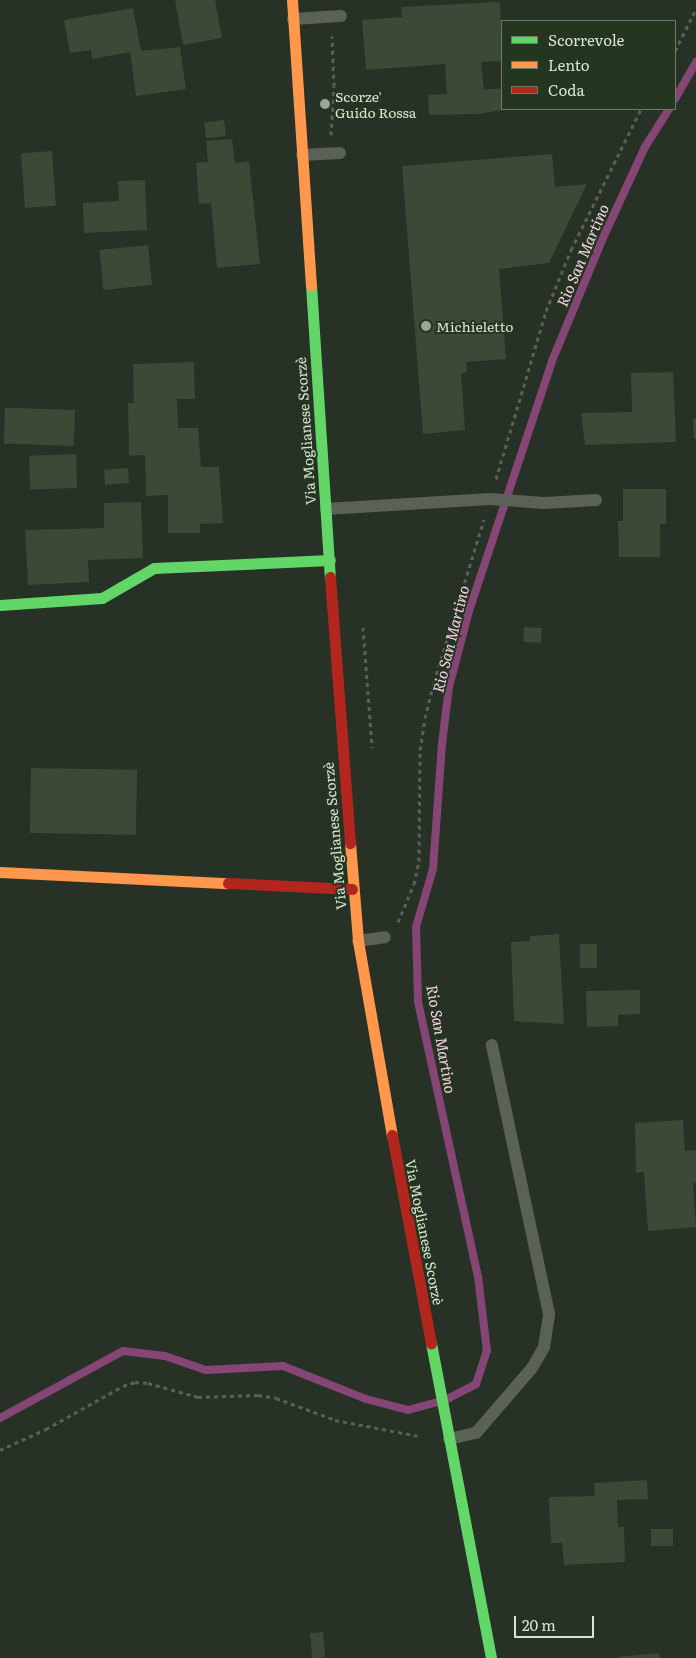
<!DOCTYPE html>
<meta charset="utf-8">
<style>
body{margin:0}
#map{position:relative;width:696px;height:1658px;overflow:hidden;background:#283125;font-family:Literata,serif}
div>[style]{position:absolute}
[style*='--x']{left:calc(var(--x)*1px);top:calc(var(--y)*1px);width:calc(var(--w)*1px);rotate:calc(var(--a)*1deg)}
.stream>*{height:8px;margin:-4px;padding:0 4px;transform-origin:4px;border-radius:4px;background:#854675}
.building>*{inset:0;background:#3b4936;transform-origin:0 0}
.path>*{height:3px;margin-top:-1.5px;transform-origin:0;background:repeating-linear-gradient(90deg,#596157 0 4px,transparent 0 8px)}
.lane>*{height:12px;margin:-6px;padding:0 6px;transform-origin:6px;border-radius:6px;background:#5a6258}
.fast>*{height:11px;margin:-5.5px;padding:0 5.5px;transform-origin:5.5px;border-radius:5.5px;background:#63d668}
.slow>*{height:11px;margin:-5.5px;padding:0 5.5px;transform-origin:5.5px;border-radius:5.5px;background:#ff974d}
.jam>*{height:11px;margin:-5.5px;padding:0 5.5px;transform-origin:5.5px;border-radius:5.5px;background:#b3261e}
.dots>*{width:14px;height:14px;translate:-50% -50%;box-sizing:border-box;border:2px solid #253620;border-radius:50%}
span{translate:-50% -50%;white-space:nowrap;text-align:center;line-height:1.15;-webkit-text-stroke:4px #253620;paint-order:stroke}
.poi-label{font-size:14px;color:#d9e3d6}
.left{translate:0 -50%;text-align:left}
.street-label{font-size:14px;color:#d9e3d6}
.water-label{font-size:15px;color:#f9d0ec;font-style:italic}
.legend{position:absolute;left:501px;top:20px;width:175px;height:90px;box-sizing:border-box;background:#253620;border:1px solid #6d7b69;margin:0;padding:6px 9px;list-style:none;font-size:15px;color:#d9e3d6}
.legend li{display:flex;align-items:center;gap:10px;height:25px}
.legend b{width:25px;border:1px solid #6d7b69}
.scale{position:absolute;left:514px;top:1616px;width:80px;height:22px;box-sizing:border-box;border:2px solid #d9e3d6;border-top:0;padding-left:6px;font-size:15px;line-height:18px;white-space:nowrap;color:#d9e3d6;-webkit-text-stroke:4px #253620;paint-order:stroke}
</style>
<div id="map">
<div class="stream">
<i style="--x:675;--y:99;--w:43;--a:-60.4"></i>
<i style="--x:0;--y:1418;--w:140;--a:-28.6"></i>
<i style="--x:123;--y:1351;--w:42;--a:6.8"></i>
<i style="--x:165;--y:1356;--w:43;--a:18.9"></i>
<i style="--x:206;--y:1370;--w:77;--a:-3"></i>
<i style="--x:283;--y:1366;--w:89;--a:21.7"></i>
<i style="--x:366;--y:1399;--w:43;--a:14.7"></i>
<i style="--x:408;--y:1410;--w:38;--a:-15"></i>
<i style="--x:445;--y:1400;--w:35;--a:-27"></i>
<i style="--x:476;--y:1384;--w:35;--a:-72"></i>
<i style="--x:487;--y:1351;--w:75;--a:-96.9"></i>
<i style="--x:478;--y:1277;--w:282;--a:-102.3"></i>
<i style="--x:418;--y:1001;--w:74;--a:-91.5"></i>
<i style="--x:416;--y:927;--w:60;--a:-73.7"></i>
<i style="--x:433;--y:869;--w:125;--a:-85.9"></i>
<i style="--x:442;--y:744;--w:57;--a:-83"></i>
<i style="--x:449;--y:687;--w:79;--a:-75.3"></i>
<i style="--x:469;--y:611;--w:263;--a:-71.6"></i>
<i style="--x:552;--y:361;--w:131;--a:-67.5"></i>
<i style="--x:602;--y:240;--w:102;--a:-65.2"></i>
<i style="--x:645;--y:147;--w:45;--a:-57.7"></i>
</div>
<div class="building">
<i style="clip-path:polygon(175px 0,215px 0,222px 38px,183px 45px)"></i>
<i style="clip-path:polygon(500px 2px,502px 61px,481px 62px,484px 90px,502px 88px,502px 110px,479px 114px,429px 115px,428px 95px,447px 94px,445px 64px,366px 70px,362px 20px,402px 17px,401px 7px)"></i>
<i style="clip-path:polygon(133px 8px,141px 51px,180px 47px,186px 89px,136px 96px,130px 52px,92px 59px,91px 50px,70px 53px,64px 20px)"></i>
<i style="left:224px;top:120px;width:16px;height:20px;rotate:83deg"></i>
<i style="clip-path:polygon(232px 139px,235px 163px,249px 161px,260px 264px,217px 268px,211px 203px,199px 204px,196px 163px,208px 162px,206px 141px)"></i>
<i style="left:52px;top:151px;width:55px;height:31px;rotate:86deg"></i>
<i style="clip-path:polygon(552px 154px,555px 187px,587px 184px,549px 263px,499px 269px,506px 359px,466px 362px,467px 372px,461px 373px,465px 430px,423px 434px,402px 166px)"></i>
<i style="clip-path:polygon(145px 180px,147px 230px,84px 233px,83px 203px,119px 201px,118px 181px)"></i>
<i style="left:148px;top:245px;width:40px;height:49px;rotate:84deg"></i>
<i style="clip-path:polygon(194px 362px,195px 399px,177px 399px,178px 428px,198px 428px,201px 467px,219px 467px,223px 523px,200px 524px,200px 533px,168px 533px,168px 495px,146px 496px,145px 455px,129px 456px,128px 403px,134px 403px,133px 364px)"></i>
<i style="clip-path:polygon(673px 372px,676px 442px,585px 445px,581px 413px,632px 412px,631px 373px)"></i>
<i style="left:75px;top:410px;width:36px;height:70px;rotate:92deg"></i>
<i style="clip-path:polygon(696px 418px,696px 439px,694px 439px,693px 419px)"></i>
<i style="left:76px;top:454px;width:34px;height:47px;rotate:88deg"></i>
<i style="left:128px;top:468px;width:15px;height:24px;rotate:86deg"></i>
<i style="clip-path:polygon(623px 489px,666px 489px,666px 524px,660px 524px,660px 557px,619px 557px,618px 521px,623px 521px)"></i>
<i style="clip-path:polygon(141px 502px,143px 558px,88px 560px,89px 582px,28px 585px,25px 530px,104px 528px,104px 503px)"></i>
<i style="left:524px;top:627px;width:18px;height:15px;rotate:3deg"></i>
<i style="left:31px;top:768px;width:106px;height:65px;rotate:1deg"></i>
<i style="clip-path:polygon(559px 934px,564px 1024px,514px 1021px,511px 942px,530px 941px,530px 936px)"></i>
<i style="left:597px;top:944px;width:24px;height:17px;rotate:90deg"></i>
<i style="clip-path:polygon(640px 990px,640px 1014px,618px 1015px,618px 1026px,587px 1027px,586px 991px)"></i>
<i style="clip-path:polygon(683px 1120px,685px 1151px,696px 1150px,696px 1183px,693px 1183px,696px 1227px,648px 1231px,644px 1172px,636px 1173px,635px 1123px)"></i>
<i style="clip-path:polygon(647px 1480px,648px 1499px,617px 1500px,618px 1527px,624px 1527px,625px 1562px,564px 1565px,562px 1543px,551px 1543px,549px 1497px,595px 1496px,594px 1483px)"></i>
<i style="left:651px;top:1529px;width:22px;height:17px"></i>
<i style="left:323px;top:1632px;width:25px;height:13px;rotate:85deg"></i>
<i style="clip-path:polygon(659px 1653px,660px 1658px,618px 1658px,618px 1657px)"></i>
</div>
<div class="path">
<i style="--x:675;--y:51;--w:47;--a:-63.4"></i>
<i style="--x:331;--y:135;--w:49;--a:-86.5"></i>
<i style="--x:334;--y:86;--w:50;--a:-92.3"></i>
<i style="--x:496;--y:479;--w:175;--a:-73.4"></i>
<i style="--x:546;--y:311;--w:66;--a:-67.7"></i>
<i style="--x:571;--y:250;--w:157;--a:-63.6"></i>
<i style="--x:363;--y:627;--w:121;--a:85.7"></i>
<i style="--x:398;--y:922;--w:41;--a:-67.2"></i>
<i style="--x:414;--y:884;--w:24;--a:-78"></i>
<i style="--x:419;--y:861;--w:111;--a:-89.5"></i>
<i style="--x:420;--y:750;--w:32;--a:-81"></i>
<i style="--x:425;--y:718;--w:37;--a:-76"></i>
<i style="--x:434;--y:682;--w:170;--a:-72.9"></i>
<i style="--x:0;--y:1450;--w:51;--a:-24.5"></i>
<i style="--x:46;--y:1429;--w:88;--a:-29.2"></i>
<i style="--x:123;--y:1386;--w:13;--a:-18"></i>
<i style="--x:135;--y:1382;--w:13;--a:4"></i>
<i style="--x:148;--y:1383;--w:52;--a:15.6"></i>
<i style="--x:198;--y:1397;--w:60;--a:-1.9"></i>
<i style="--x:258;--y:1395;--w:18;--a:9"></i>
<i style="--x:276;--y:1398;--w:63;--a:20.4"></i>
<i style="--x:335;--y:1420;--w:86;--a:10.8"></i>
</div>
<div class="lane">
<i style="--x:293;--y:19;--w:48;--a:-3.6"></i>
<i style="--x:302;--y:155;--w:38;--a:-3"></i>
<i style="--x:326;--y:509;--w:164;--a:-3.5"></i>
<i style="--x:490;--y:499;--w:54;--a:4.2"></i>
<i style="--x:544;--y:503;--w:52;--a:-3.3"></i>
<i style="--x:358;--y:941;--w:27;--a:-8"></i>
<i style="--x:449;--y:1439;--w:28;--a:-13"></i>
<i style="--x:476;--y:1433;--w:86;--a:-49.3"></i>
<i style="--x:532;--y:1368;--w:24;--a:-60"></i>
<i style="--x:544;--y:1347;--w:33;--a:-81"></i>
<i style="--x:549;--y:1314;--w:275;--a:-102"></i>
</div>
<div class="fast">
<i style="--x:311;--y:285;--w:293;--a:86.3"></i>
<i style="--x:0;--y:605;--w:102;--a:-3.9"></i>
<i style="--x:102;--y:598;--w:60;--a:-30"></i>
<i style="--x:154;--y:568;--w:176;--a:-2.6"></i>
<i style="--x:431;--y:1343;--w:321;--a:79.2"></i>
</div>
<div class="slow">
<i style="--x:292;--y:0;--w:286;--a:86.2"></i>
<i style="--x:350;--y:843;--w:98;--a:85.3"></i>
<i style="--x:358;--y:941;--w:197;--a:80.1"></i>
<i style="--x:0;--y:872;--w:228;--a:2.8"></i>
</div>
<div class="jam">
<i style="--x:330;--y:577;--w:267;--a:85.7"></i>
<i style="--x:228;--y:883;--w:124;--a:2.8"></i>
<i style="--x:392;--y:1135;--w:212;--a:79.4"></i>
</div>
<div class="dots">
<i style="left:325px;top:104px;background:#9ba598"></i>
<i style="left:426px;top:326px;background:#9ba598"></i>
</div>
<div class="poi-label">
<span class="left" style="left:335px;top:104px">Scorze'<br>Guido Rossa</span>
<span class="left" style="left:436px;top:326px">Michieletto</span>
</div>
<div class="street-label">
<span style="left:305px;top:431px;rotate:-94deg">Via Moglianese Scorzè</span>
<span style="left:334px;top:836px;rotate:-95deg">Via Moglianese Scorzè</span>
<span style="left:425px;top:1232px;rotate:79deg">Via Moglianese Scorzè</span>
</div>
<div class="water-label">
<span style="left:582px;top:255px;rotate:-67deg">Rio San Martino</span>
<span style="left:450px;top:639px;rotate:-76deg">Rio San Martino</span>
<span style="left:442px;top:1039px;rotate:80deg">Rio San Martino</span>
</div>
<ul class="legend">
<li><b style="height:6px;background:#63d668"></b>Scorrevole</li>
<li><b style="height:6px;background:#ff974d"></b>Lento</li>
<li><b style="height:6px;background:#b3261e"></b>Coda</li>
</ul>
<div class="scale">20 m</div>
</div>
